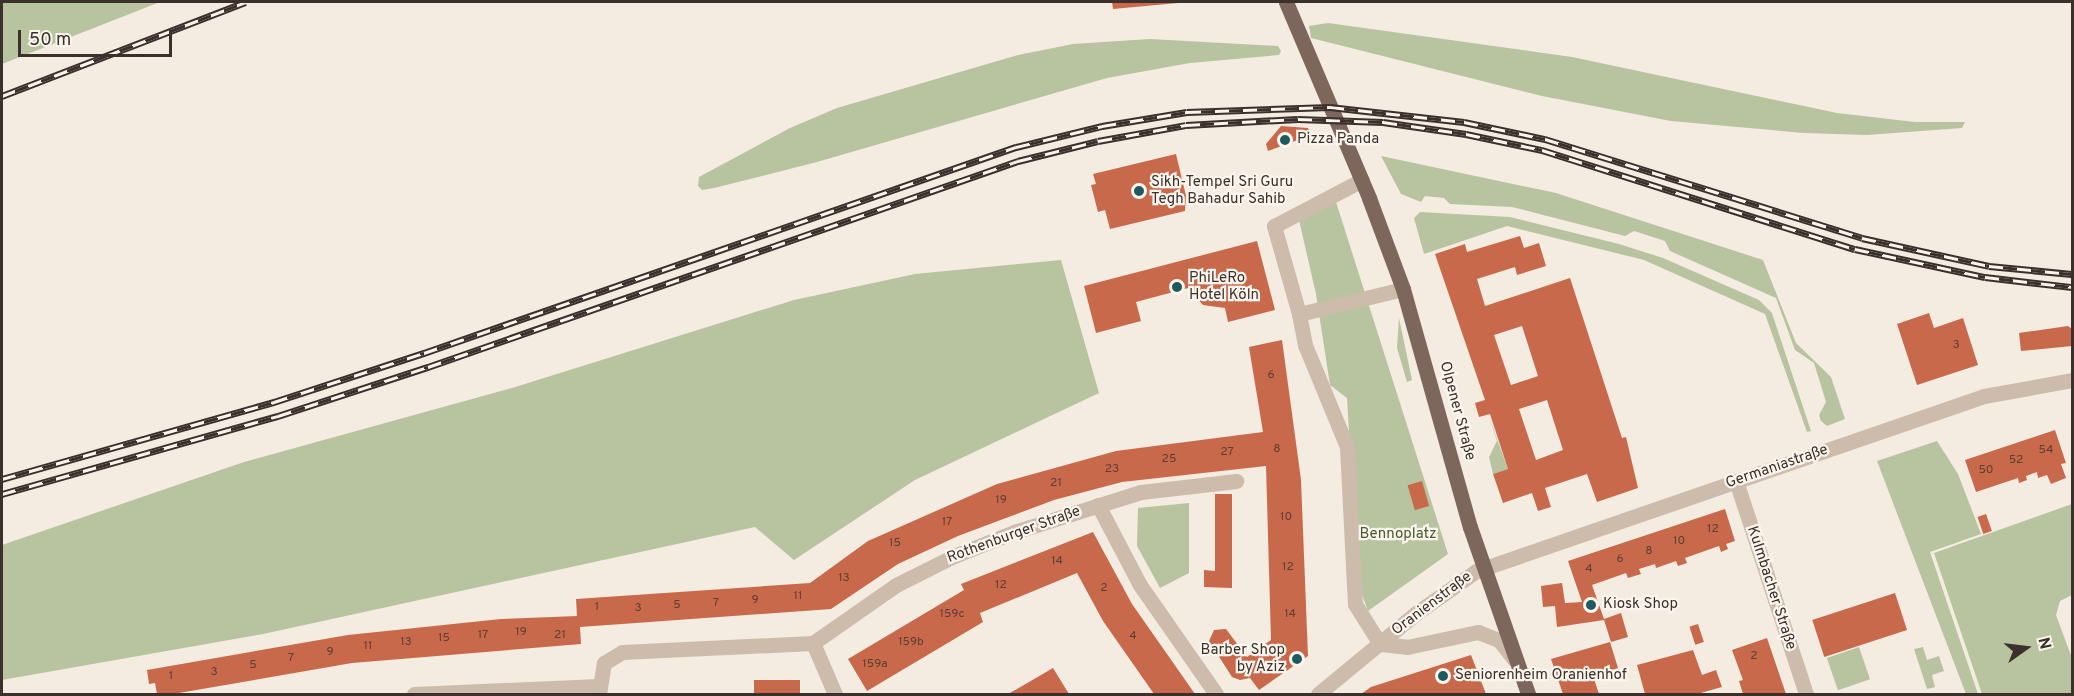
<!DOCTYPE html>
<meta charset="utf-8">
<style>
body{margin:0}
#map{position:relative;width:2074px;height:696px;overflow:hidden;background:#f4ebe1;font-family:Overpass,sans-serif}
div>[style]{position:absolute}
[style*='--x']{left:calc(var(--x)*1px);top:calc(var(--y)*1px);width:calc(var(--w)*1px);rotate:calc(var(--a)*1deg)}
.green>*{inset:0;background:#b8c4a0;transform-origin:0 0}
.building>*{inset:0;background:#c8694b;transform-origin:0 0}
.minor>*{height:15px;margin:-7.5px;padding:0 7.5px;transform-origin:7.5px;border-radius:7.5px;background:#cdbbac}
.primary>*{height:15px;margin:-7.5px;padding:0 7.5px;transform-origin:7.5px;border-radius:7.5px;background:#7d675c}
.rail>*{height:7px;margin-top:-3.5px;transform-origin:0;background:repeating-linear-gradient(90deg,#fbf5ee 0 14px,#3b302b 0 28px);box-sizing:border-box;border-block:2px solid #3b302b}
.dots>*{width:16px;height:16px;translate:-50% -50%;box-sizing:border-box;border:3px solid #fbf5ee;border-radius:50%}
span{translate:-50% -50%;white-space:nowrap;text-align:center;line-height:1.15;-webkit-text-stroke:4.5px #fbf5ee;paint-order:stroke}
.number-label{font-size:12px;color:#5e3e33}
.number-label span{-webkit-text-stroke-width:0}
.poi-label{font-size:15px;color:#3b302b}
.left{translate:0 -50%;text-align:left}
.right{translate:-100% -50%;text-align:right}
.street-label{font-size:15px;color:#3b302b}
.park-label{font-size:15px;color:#4a5a2e}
.frame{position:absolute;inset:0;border:3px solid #3b302b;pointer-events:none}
.north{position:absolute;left:1996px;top:618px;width:60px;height:60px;-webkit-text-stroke:4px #fbf5ee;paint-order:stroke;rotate:76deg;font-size:16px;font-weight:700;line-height:24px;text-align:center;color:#3b302b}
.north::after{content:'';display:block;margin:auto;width:21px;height:27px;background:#3b302b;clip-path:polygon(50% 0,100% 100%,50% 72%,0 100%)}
.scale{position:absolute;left:18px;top:30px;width:154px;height:27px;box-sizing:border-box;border:3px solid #3b302b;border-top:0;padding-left:8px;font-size:18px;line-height:21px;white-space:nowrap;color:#3b302b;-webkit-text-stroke:4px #fbf5ee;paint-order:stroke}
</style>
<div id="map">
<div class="green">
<i style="clip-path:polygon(2px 2px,160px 2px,2px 64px)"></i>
<i style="clip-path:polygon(1328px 23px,1572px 57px,1837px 113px,1915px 122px,1965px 122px,1962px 128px,1867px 135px,1804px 133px,1671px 121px,1542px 96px,1311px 38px,1309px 26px)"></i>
<i style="clip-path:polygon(1150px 39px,1278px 46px,1281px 51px,1279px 55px,1190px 63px,1107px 78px,817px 162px,714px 188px,702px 190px,698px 186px,699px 177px,790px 128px,837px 108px,1018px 55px,1073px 44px)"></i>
<i style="clip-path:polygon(1381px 156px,1556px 193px,1763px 260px,1796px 343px,1831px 377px,1845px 419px,1827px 426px,1821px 421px,1819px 415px,1826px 402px,1814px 363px,1795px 350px,1776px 298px,1670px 251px,1665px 241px,1634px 231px,1625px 236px,1512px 207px,1450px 204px,1444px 198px,1425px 196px,1421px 202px,1401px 194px)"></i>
<i style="clip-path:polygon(1336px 202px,1448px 554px,1368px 611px,1358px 584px,1347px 398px,1330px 385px,1316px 294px,1299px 220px)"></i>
<i style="clip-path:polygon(1420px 212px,1510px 217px,1619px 244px,1663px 258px,1759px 300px,1772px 313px,1811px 431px,1807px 432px,1765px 314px,1644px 260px,1507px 226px,1424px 254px,1414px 218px)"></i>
<i style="clip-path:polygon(1061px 260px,1099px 393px,915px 480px,794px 560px,755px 527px,263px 634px,2px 680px,2px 545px,244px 462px,512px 388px,794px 300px,915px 274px)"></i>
<i style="clip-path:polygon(1399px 318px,1412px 380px,1407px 382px,1397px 348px)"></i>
<i style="clip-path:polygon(1488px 414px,1508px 469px,1493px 474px,1489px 457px,1497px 441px)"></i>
<i style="clip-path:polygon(1937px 441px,1958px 474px,1981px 534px,1930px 552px,1978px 694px,1966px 694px,1877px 461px)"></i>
<i style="clip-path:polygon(1189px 503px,1189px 573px,1160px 588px,1137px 546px,1138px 508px)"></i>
<i style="clip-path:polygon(2072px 504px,2072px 595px,2060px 601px,2056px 615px,2072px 658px,2072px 694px,1982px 694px,1934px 553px)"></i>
<i style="left:1859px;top:647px;width:34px;height:34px;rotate:71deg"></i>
<i style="clip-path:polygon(1923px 647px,1927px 660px,1939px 656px,1944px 671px,1932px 675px,1935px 687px,1927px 689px,1914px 649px)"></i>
</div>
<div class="building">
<i style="clip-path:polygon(1112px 2px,1178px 2px,1178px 3px,1113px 9px)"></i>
<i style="clip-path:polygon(1281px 126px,1308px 128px,1311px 135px,1268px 151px,1266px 144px)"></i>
<i style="clip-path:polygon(1176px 154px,1186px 196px,1185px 211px,1110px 229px,1105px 210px,1098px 212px,1091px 185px,1096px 184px,1093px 174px)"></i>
<i style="clip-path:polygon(evenodd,1520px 236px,1524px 248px,1539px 243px,1546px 266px,1517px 275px,1515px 267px,1477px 279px,1485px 306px,1570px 278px,1622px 438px,1626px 437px,1638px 488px,1597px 502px,1587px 474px,1545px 488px,1551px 507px,1538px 511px,1532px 493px,1503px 503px,1493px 474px,1508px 469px,1490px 414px,1479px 417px,1475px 403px,1485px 400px,1435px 254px,1465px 244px,1467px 252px,1520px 236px,1522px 326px,1538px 376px,1511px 385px,1494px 335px,1522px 326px,1520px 236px,1547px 400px,1563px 450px,1536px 460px,1519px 409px,1547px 400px)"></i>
<i style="clip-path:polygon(1257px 241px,1275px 310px,1228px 322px,1225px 308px,1203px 305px,1188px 288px,1136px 302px,1141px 321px,1096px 333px,1084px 286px)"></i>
<i style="clip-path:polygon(1929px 313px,1934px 328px,1963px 318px,1978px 365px,1917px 385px,1897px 324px)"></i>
<i style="clip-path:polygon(2068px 326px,2072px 329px,2072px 346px,2021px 351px,2019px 333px)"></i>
<i style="clip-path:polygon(1282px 340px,1301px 480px,1308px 656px,1259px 690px,1250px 678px,1240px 680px,1232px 677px,1209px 641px,1214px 630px,1226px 629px,1247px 657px,1271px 640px,1266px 466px,1122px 482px,1054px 500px,958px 536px,898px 564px,831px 609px,580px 627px,581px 644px,352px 663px,173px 694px,157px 694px,155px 683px,149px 684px,147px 670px,348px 635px,501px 619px,577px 616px,576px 599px,810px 583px,868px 541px,997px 484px,1116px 451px,1263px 432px,1249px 347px)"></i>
<i style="clip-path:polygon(2055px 430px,2066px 463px,2061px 464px,2066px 478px,2051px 484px,2047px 475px,2038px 478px,2037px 472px,2026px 476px,2027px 480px,2019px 483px,2018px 478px,1976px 492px,1965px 460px)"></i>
<i style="left:1422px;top:481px;width:26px;height:15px;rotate:74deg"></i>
<i style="clip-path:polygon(1215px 494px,1232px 494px,1232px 588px,1204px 587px,1204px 570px,1215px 571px)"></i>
<i style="clip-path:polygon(1725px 509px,1735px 541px,1726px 544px,1728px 549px,1721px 552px,1719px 546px,1685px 558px,1687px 563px,1678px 566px,1676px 561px,1656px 568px,1655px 564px,1639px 569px,1641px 574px,1628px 578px,1626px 573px,1592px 585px,1604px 619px,1621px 613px,1628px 637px,1611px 642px,1604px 620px,1557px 627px,1555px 606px,1543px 607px,1541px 586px,1562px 583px,1565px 603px,1582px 602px,1568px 561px)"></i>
<i style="left:1986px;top:514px;width:18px;height:9px;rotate:71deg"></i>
<i style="clip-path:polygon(1093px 532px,1132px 604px,1195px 694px,1154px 694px,1103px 621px,1077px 573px,980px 613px,983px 622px,867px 691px,848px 659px,964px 590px,961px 584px)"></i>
<i style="left:1895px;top:593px;width:39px;height:87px;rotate:72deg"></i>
<i style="left:1698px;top:624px;width:19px;height:9px;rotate:72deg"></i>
<i style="clip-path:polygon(1767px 638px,1786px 694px,1743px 694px,1739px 681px,1743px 680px,1732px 650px)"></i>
<i style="clip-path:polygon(1610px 642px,1618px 668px,1593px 676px,1599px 694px,1563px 694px,1551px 659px)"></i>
<i style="clip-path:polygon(1693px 650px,1702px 675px,1716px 670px,1722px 687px,1697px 694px,1645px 694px,1637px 665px)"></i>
<i style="clip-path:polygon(1471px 655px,1486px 694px,1361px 694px,1371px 687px)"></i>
<i style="clip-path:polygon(1053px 668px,1069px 694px,1008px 694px,1017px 689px)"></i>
<i style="left:800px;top:680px;width:14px;height:46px;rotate:90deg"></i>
</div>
<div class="minor">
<i style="--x:1362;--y:180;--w:99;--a:152.4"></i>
<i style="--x:1274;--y:226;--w:91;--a:74.1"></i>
<i style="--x:1299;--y:314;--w:107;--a:-13.5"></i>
<i style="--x:1299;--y:314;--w:32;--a:79"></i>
<i style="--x:1305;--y:345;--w:110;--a:67.6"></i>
<i style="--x:1347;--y:447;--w:157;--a:87.1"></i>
<i style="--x:1355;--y:604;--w:47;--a:58"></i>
<i style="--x:1736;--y:481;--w:224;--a:71.8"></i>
<i style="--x:1098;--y:505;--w:90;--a:62.3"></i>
<i style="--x:1140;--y:585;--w:133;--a:55.1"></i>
<i style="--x:813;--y:643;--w:56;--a:66.7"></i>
<i style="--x:1380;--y:644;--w:27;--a:6"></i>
<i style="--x:1407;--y:647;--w:73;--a:-11.9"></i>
<i style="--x:1478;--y:632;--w:22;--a:21"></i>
<i style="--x:1499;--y:640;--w:24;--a:52"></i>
<i style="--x:414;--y:694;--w:185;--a:-2.5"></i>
<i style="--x:599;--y:694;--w:31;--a:-81"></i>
<i style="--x:604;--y:663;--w:21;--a:-31"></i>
<i style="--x:622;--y:652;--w:191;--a:-2.7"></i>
<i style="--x:813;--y:643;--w:101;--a:-34.9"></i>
<i style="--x:896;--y:585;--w:65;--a:-26.6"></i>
<i style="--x:954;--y:556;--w:65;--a:-21.8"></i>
<i style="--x:1014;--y:532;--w:133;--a:-17.5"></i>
<i style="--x:1141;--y:492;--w:96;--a:-6.6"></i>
<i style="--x:1318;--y:694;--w:126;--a:-39.5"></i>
<i style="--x:1415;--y:614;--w:75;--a:-35.2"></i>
<i style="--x:1476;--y:571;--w:537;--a:-19.01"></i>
<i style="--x:1984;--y:396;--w:89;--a:-10.3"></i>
</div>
<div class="primary">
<i style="--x:1286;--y:2;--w:213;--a:67"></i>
<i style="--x:1369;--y:198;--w:97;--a:69.5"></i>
<i style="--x:1403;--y:289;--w:247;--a:74.3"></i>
<i style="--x:1470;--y:527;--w:177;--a:70.8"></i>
</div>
<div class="rail">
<i style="--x:2;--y:96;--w:261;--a:-21.1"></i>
<i style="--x:2;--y:479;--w:283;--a:-15.8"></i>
<i style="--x:274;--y:402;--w:158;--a:-18.1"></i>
<i style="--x:424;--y:353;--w:627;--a:-19.19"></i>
<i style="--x:1016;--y:147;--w:89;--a:-13.7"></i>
<i style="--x:1102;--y:126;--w:86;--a:-9.4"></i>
<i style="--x:1187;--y:112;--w:143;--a:-2"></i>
<i style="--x:1330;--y:107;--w:135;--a:6.4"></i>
<i style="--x:1464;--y:122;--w:83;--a:11.9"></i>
<i style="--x:1545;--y:139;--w:332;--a:17.3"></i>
<i style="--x:1862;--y:238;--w:130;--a:12.4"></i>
<i style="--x:1989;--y:266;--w:83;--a:5.5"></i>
<i style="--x:2;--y:494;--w:287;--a:-15.8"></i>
<i style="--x:278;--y:416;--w:158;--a:-18.1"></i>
<i style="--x:428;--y:367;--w:625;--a:-19.25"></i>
<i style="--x:1018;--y:161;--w:82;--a:-14"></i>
<i style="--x:1098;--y:141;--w:89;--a:-10.3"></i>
<i style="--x:1186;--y:125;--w:112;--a:-3.1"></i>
<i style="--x:1298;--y:119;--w:85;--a:2"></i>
<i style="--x:1383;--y:122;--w:84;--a:8.2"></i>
<i style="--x:1466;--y:134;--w:78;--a:11.9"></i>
<i style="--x:1542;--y:150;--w:328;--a:17.6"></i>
<i style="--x:1855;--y:249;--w:133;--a:12.2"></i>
<i style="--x:1985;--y:277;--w:88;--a:6.6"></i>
</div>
<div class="dots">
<i style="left:1285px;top:140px;background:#1f5a5e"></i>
<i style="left:1139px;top:191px;background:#1f5a5e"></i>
<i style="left:1177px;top:287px;background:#1f5a5e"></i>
<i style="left:1591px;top:605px;background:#1f5a5e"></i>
<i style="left:1297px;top:659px;background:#1f5a5e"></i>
<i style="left:1443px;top:676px;background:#1f5a5e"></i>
</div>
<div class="number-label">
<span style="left:1956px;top:346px">3</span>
<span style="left:1271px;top:376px">6</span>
<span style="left:1277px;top:450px">8</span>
<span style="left:2046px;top:451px">54</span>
<span style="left:1227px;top:453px">27</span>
<span style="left:1169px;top:460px">25</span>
<span style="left:2016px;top:461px">52</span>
<span style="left:1112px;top:470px">23</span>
<span style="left:1986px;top:471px">50</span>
<span style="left:1056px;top:484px">21</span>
<span style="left:1001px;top:501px">19</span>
<span style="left:1286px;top:518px">10</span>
<span style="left:947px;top:523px">17</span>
<span style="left:1713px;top:530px">12</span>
<span style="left:1679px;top:542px">10</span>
<span style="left:895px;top:544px">15</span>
<span style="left:1649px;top:552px">8</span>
<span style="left:1620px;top:560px">6</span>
<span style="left:1057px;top:562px">14</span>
<span style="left:1288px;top:568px">12</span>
<span style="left:1589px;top:570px">4</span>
<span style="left:844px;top:579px">13</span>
<span style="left:1001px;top:586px">12</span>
<span style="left:1104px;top:589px">2</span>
<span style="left:798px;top:597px">11</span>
<span style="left:755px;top:601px">9</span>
<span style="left:716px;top:604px">7</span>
<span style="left:677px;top:606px">5</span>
<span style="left:597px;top:608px">1</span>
<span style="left:638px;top:609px">3</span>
<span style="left:952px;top:615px">159c</span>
<span style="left:1290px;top:615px">14</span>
<span style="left:521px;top:633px">19</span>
<span style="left:483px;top:636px">17</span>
<span style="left:560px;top:636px">21</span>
<span style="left:1133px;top:637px">4</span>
<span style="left:444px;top:639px">15</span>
<span style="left:406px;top:643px">13</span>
<span style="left:911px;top:643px">159b</span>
<span style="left:368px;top:647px">11</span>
<span style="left:330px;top:653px">9</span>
<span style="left:1754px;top:657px">2</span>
<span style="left:291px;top:659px">7</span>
<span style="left:875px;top:665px">159a</span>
<span style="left:253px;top:666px">5</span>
<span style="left:214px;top:673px">3</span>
<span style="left:171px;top:677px">1</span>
</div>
<div class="poi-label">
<span class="left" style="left:1297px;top:140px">Pizza Panda</span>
<span class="left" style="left:1151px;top:191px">Sikh-Tempel Sri Guru<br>Tegh Bahadur Sahib</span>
<span class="left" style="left:1189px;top:287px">PhiLeRo<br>Hotel Köln</span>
<span class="left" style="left:1603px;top:605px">Kiosk Shop</span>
<span class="right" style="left:1285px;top:659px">Barber Shop<br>by Aziz</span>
<span class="left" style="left:1455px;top:676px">Seniorenheim Oranienhof</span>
</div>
<div class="street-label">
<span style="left:1457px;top:411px;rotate:75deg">Olpener Straße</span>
<span style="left:1777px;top:467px;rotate:-19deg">Germaniastraße</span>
<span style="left:1014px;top:535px;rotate:-20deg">Rothenburger Straße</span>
<span style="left:1771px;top:588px;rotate:72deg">Kulmbacher Straße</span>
<span style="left:1432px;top:604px;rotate:-37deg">Oranienstraße</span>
</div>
<div class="park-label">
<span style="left:1398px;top:535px">Bennoplatz</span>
</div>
<div class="frame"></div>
<div class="north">N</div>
<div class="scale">50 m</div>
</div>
